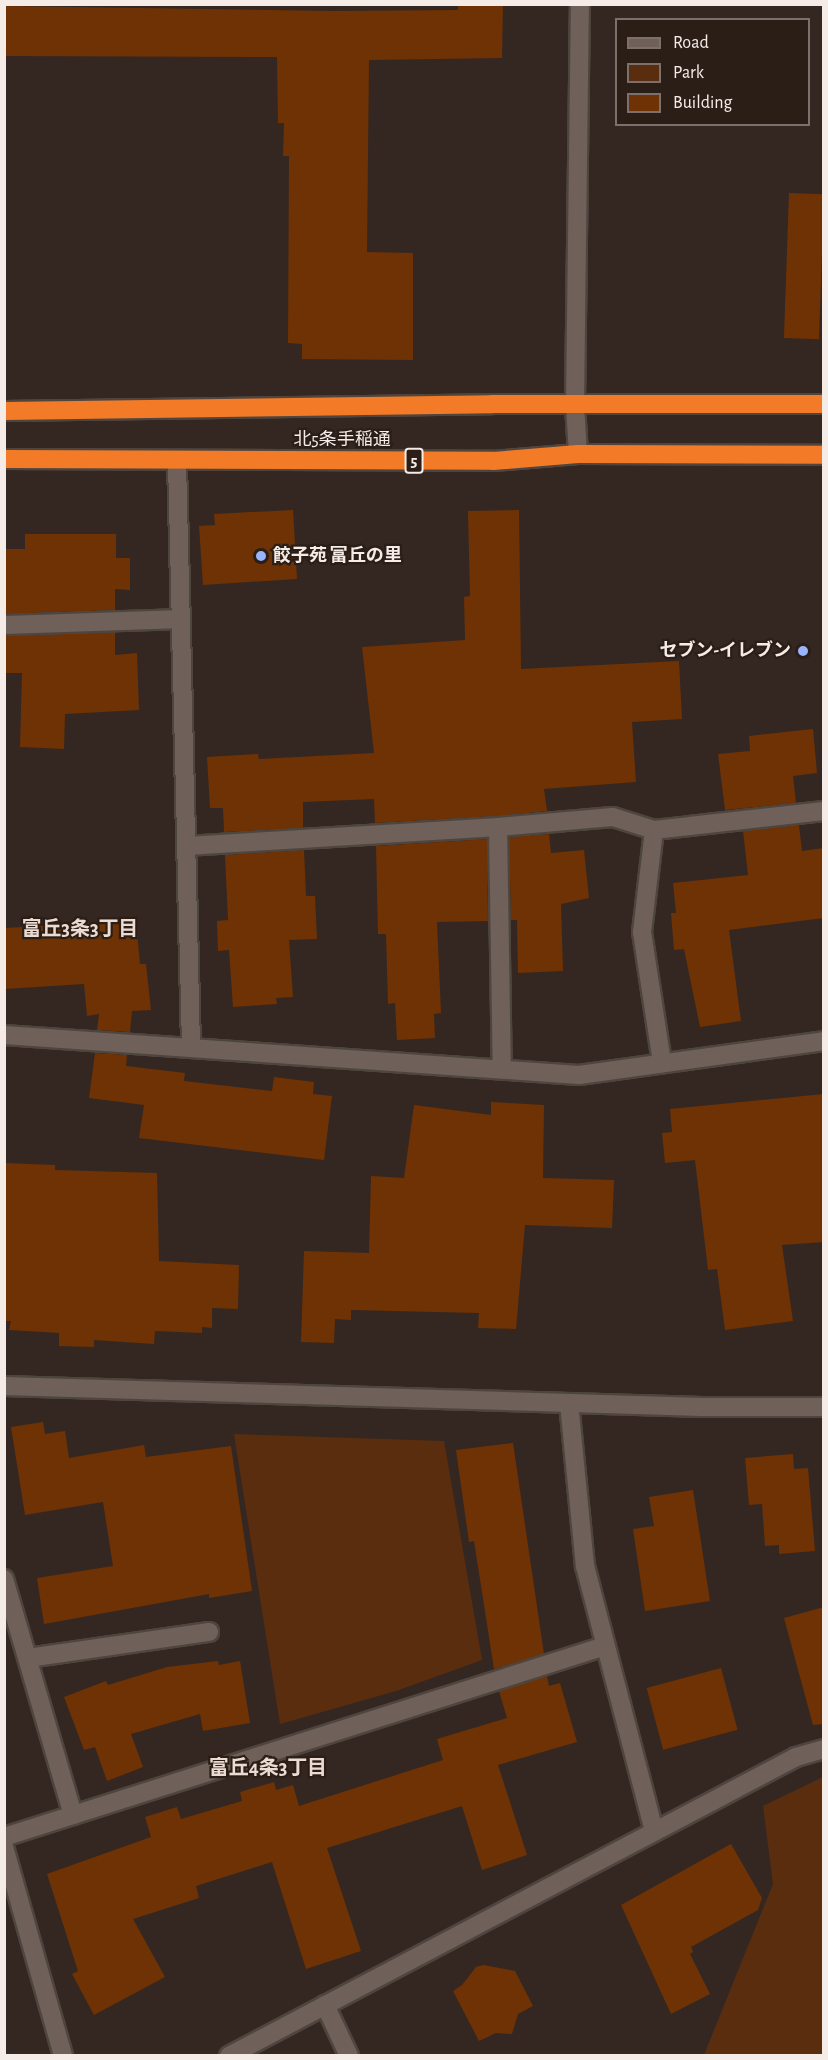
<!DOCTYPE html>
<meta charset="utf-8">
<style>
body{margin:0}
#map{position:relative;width:828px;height:2060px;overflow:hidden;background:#342721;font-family:"Alegreya Sans","Noto Sans JP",sans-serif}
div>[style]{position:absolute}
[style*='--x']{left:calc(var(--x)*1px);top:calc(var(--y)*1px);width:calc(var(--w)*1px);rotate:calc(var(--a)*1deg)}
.green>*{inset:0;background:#5b2d0f}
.building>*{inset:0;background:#6f3204;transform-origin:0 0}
.roads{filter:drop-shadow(2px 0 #4f453f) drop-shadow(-2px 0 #4f453f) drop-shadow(0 2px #4f453f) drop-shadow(0 -2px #4f453f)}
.minor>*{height:18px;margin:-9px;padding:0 9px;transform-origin:9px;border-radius:9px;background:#6f6159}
.highway>*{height:18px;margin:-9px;padding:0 9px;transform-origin:9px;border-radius:9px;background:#f37b27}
.dots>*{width:16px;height:16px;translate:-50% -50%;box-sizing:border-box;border:3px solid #2a1e17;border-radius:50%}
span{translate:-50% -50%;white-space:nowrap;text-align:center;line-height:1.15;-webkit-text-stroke:4.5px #2a1e17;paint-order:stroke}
.shield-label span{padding:2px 4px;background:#2a1e17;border:2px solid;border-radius:4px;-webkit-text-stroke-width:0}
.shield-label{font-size:16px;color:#f5ece8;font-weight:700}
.street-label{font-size:18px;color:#f5ece8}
.poi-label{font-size:18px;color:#f5ece8;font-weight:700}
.left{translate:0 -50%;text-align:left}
.right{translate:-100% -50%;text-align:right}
.neighbourhood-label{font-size:20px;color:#ecdbd2;font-weight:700}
.frame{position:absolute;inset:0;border:6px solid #f5ece8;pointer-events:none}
.legend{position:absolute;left:615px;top:18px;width:195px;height:108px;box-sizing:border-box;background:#2a1e17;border:2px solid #7b706b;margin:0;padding:8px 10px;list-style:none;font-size:18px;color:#f5ece8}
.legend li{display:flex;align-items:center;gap:12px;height:30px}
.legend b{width:30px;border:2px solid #7b706b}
</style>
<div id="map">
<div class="green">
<i style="clip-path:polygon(234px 1434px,444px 1441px,482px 1660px,396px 1691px,280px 1724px)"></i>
<i style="clip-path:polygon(823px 1777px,823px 2055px,704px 2055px,773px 1884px,763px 1806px)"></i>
</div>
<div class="building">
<i style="clip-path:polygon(458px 4px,503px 4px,502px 58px,369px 60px,367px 252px,413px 253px,413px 360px,302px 359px,302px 344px,288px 343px,289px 156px,283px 156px,284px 123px,278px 123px,277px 57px,4px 56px,4px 6px,333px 11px,458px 10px)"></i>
<i style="left:789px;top:193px;width:35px;height:145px;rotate:2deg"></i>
<i style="clip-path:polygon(293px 510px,297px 579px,203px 585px,199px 526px,215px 525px,214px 514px)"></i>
<i style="clip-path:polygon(519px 510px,521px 669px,679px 661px,682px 719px,632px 722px,636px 782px,544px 789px,547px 811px,497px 816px,375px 823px,374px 799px,303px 802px,303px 828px,224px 832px,223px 808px,210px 808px,207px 757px,258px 754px,259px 759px,374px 753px,362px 647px,465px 640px,464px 597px,470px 596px,468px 511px)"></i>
<i style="clip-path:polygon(25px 534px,116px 534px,116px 558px,130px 558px,130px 590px,115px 589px,115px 610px,4px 614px,4px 549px,25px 549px)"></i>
<i style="clip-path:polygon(115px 632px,115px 655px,137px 653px,139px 710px,65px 714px,64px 749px,20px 747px,22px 673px,4px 673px,4px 636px)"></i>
<i style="clip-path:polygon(813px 729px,817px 773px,793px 776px,796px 803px,725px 810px,718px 754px,750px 751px,749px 736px)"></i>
<i style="clip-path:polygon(799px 825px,802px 851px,824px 848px,824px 918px,729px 930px,741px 1021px,700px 1027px,684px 949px,674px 950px,671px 913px,676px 913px,673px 883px,748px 875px,743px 831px)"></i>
<i style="clip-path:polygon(549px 834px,551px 853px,584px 850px,589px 898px,561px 904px,563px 971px,518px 973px,517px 920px,511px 920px,509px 837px)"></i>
<i style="clip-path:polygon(487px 839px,488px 921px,437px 922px,441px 1013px,434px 1014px,435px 1038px,397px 1040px,395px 1003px,388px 1004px,386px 934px,378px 934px,376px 846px)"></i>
<i style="clip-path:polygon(304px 850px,306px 896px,315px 896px,317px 939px,289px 940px,293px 997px,276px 998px,277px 1004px,233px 1007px,229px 950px,218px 951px,217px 921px,228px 920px,225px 855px)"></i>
<i style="clip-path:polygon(136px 921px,140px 964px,146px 964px,151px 1010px,132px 1011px,130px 1032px,97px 1030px,99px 1014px,87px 1016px,84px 984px,4px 989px,4px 928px)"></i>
<i style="clip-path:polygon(95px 1053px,127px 1055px,126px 1066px,185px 1073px,184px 1081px,272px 1091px,274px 1077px,314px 1082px,313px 1094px,332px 1096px,324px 1160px,139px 1138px,144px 1105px,89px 1098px)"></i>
<i style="clip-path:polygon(824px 1094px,824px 1242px,782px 1245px,793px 1321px,725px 1330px,717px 1269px,708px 1270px,695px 1160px,665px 1163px,662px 1133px,672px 1132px,670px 1109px)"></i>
<i style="clip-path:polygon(491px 1102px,544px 1105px,543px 1178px,614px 1180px,612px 1228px,525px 1225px,516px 1329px,478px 1328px,479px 1313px,351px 1310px,351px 1320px,335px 1319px,334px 1343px,301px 1342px,304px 1251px,369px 1253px,371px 1176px,404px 1178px,414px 1105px,491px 1115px)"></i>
<i style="clip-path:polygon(4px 1163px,55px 1165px,55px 1170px,157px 1173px,159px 1261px,239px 1265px,238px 1309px,212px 1308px,212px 1328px,202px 1327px,202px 1333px,155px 1331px,154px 1344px,94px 1340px,94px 1347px,59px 1346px,59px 1333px,9px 1330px,11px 1321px,4px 1321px)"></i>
<i style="clip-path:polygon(43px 1422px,45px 1434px,65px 1431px,69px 1458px,144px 1445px,146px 1457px,231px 1446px,252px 1591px,209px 1598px,209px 1594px,44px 1624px,37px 1578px,113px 1566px,103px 1502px,25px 1515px,11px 1427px)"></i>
<i style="clip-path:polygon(513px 1443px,544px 1654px,494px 1669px,474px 1541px,469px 1542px,456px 1450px)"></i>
<i style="clip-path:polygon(793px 1454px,794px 1469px,808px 1468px,815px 1551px,779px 1554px,779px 1545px,765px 1546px,762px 1504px,749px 1505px,745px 1458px)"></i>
<i style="clip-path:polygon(693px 1490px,710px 1601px,645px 1611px,633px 1529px,654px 1526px,649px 1497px)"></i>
<i style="clip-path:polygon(824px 1607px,824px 1724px,813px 1725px,784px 1618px)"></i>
<i style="clip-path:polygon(218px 1661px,219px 1665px,240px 1661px,250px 1723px,203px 1731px,200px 1714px,131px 1734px,143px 1767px,107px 1781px,95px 1747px,84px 1750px,64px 1697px,106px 1681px,108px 1685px,167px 1667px)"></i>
<i style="left:721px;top:1668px;width:64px;height:77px;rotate:75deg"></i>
<i style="clip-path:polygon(547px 1676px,549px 1686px,560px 1683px,577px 1742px,498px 1765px,527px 1855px,482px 1870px,462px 1806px,327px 1848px,361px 1951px,306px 1969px,272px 1862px,196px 1886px,199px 1898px,133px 1919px,165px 1977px,94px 2015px,72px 1974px,78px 1971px,47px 1874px,151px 1837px,145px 1817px,177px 1807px,181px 1819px,242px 1801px,240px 1792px,274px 1782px,276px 1790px,293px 1785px,299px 1806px,443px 1760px,437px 1739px,507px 1718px,499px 1691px)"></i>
<i style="clip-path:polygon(731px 1844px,762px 1898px,758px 1910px,691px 1947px,693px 1952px,690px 1954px,710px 1994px,671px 2014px,621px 1905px)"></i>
<i style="clip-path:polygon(483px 1965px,515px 1971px,533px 2006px,518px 2014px,512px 2034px,496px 2033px,479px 2041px,453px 1991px,462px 1985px,476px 1967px)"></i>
</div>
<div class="roads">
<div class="minor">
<i style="--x:578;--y:454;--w:49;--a:-93.5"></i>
<i style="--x:575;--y:405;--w:401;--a:-89.3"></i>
<i style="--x:177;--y:461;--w:587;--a:88.63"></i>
<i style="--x:4;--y:625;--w:177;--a:-1.9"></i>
<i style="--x:498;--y:827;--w:242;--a:89.1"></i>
<i style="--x:654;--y:830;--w:103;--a:96.7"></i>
<i style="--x:642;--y:932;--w:133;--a:81.3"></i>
<i style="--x:186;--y:846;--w:313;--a:-3.5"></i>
<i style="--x:498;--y:827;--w:115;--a:-5"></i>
<i style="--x:613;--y:817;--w:43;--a:17.6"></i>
<i style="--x:654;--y:830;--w:171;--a:-6.4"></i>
<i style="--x:4;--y:1035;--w:576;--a:3.98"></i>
<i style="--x:579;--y:1075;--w:247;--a:-7.9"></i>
<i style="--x:4;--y:1386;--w:698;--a:1.72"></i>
<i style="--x:702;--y:1407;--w:122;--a:0"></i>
<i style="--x:569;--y:1403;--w:164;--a:84.4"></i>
<i style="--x:585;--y:1566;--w:274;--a:75.4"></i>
<i style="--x:4;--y:1579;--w:246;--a:73.7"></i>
<i style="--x:28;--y:1658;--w:183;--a:-8.2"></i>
<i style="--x:4;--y:1837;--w:631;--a:-17.63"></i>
<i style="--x:4;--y:1847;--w:217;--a:74.2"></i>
<i style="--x:325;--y:2005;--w:56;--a:64.8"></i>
<i style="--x:229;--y:2056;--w:641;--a:-27.8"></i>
<i style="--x:796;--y:1757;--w:29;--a:-16"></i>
</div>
<div class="highway">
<i style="--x:4;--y:411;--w:488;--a:-0.8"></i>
<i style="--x:492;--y:404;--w:332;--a:0"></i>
<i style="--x:4;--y:459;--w:489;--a:0.2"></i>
<i style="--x:493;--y:461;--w:85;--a:-4.7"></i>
<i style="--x:578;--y:454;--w:246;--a:0.2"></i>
</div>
</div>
<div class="dots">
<i style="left:261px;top:556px;background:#99b5fd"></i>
<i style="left:803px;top:651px;background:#99b5fd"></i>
</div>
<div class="shield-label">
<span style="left:414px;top:461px">5</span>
</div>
<div class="street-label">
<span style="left:342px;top:440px">北5条手稲通</span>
</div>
<div class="poi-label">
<span class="left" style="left:273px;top:556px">餃子苑 富丘の里</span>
<span class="right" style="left:791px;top:651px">セブン-イレブン</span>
</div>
<div class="neighbourhood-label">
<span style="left:80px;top:929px">富丘3条3丁目</span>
<span style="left:268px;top:1768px">富丘4条3丁目</span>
</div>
<div class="frame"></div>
<ul class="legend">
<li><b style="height:8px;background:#6f6159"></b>Road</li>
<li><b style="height:16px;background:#5b2d0f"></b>Park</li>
<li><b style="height:16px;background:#6f3204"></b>Building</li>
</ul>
</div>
